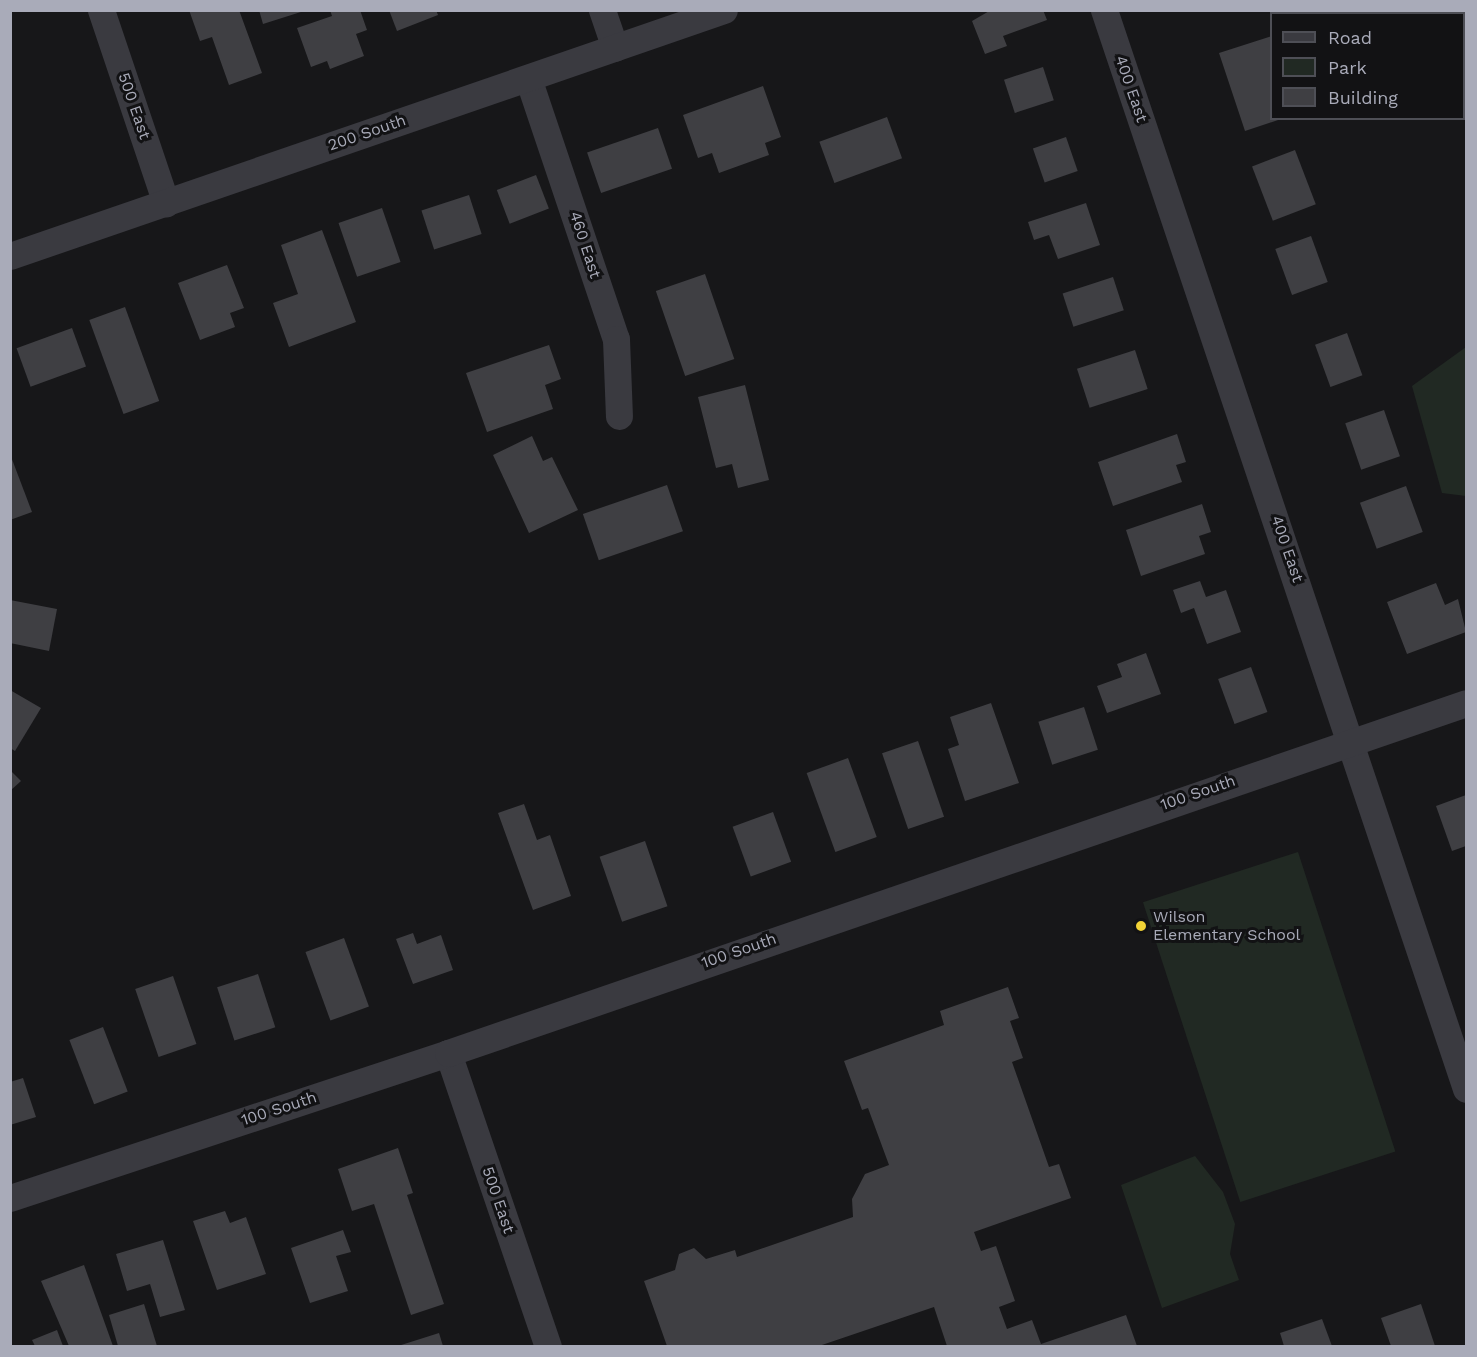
<!DOCTYPE html>
<style>
body{margin:0}
#map{position:relative;width:1477px;height:1357px;overflow:hidden;background:#171719;font-family:"Work Sans",sans-serif}
div>[style]{position:absolute}
[style*='--x']{left:calc(var(--x)*1px);top:calc(var(--y)*1px);width:calc(var(--w)*1px);rotate:calc(var(--a)*1deg)}
.green>*{inset:0;background:#212923;transform-origin:0 0}
.building>*{inset:0;background:#3f3f43;transform-origin:0 0}
.street>*{height:27px;margin:-13.5px;padding:0 13.5px;transform-origin:13.5px;border-radius:13.5px;background:#3a3a40}
.dots>*{width:16px;height:16px;translate:-50% -50%;box-sizing:border-box;border:3px solid #121214;border-radius:50%}
span{translate:-50% -50%;white-space:nowrap;text-align:center;line-height:1.15;-webkit-text-stroke:6px #121214;paint-order:stroke}
.street-label{font-size:16px;color:#a9abb9}
.poi-label{font-size:16px;color:#a9abb9}
.left{translate:0 -50%;text-align:left}
.frame{position:absolute;inset:0;border:12px solid #a9abb9;pointer-events:none}
.legend{position:absolute;left:1270px;top:12px;width:195px;height:108px;box-sizing:border-box;background:#121214;border:2px solid #4e4f56;margin:0;padding:8px 10px;list-style:none;font-size:18px;color:#a9abb9}
.legend li{display:flex;align-items:center;gap:12px;height:30px}
.legend b{width:30px;border:2px solid #4e4f56}
</style>
<div id="map">
<div class="green">
<i style="clip-path:polygon(1466px 347px,1466px 496px,1442px 493px,1412px 386px)"></i>
<i style="left:1298px;top:852px;width:315px;height:163px;rotate:72deg"></i>
<i style="clip-path:polygon(1195px 1156px,1223px 1192px,1235px 1224px,1230px 1254px,1239px 1280px,1162px 1308px,1121px 1185px)"></i>
</div>
<div class="building">
<i style="clip-path:polygon(189px 10px,239px 10px,262px 73px,229px 85px,212px 37px,200px 41px)"></i>
<i style="clip-path:polygon(259px 10px,304px 10px,304px 11px,263px 24px)"></i>
<i style="clip-path:polygon(330px 10px,360px 10px,367px 30px,356px 34px,364px 56px,330px 69px,327px 61px,311px 67px,297px 28px,332px 16px)"></i>
<i style="clip-path:polygon(389px 10px,436px 10px,438px 15px,397px 31px)"></i>
<i style="clip-path:polygon(991px 10px,1043px 10px,1047px 20px,1003px 36px,1007px 46px,985px 54px,972px 21px)"></i>
<i style="clip-path:polygon(1272px 36px,1272px 118px,1281px 119px,1245px 131px,1219px 53px)"></i>
<i style="left:1043px;top:67px;width:35px;height:41px;rotate:72deg"></i>
<i style="clip-path:polygon(763px 86px,781px 137px,765px 143px,769px 155px,719px 173px,712px 153px,698px 158px,683px 115px)"></i>
<i style="left:887px;top:117px;width:44px;height:72px;rotate:70deg"></i>
<i style="left:658px;top:128px;width:43px;height:75px;rotate:71deg"></i>
<i style="left:1066px;top:137px;width:36px;height:35px;rotate:71deg"></i>
<i style="left:1295px;top:150px;width:58px;height:46px;rotate:69deg"></i>
<i style="left:536px;top:175px;width:36px;height:42px;rotate:69deg"></i>
<i style="left:469px;top:195px;width:41px;height:50px;rotate:72deg"></i>
<i style="clip-path:polygon(1086px 203px,1100px 245px,1058px 259px,1049px 235px,1034px 240px,1028px 222px)"></i>
<i style="left:382px;top:208px;width:57px;height:46px;rotate:71deg"></i>
<i style="clip-path:polygon(322px 230px,356px 322px,289px 347px,273px 303px,298px 294px,281px 245px)"></i>
<i style="left:1311px;top:236px;width:49px;height:38px;rotate:70deg"></i>
<i style="clip-path:polygon(227px 265px,244px 308px,230px 313px,235px 327px,200px 340px,178px 283px)"></i>
<i style="left:705px;top:274px;width:90px;height:52px;rotate:71deg"></i>
<i style="left:1113px;top:277px;width:35px;height:53px;rotate:72deg"></i>
<i style="left:125px;top:307px;width:100px;height:38px;rotate:70deg"></i>
<i style="left:72px;top:328px;width:41px;height:59px;rotate:70deg"></i>
<i style="left:1347px;top:333px;width:45px;height:34px;rotate:70deg"></i>
<i style="clip-path:polygon(549px 345px,561px 379px,545px 385px,553px 409px,487px 432px,466px 373px)"></i>
<i style="left:1135px;top:350px;width:41px;height:61px;rotate:72deg"></i>
<i style="clip-path:polygon(745px 385px,769px 480px,738px 488px,732px 464px,716px 468px,698px 397px)"></i>
<i style="left:1384px;top:410px;width:49px;height:41px;rotate:71deg"></i>
<i style="clip-path:polygon(1177px 434px,1186px 462px,1176px 465px,1182px 482px,1113px 506px,1098px 462px)"></i>
<i style="clip-path:polygon(532px 436px,543px 461px,552px 457px,578px 510px,529px 533px,493px 455px)"></i>
<i style="clip-path:polygon(10px 454px,32px 512px,10px 520px)"></i>
<i style="left:667px;top:485px;width:49px;height:89px;rotate:71deg"></i>
<i style="left:1406px;top:486px;width:49px;height:49px;rotate:70deg"></i>
<i style="clip-path:polygon(1202px 504px,1211px 532px,1199px 536px,1205px 554px,1141px 576px,1126px 530px)"></i>
<i style="clip-path:polygon(1200px 581px,1206px 597px,1226px 590px,1241px 632px,1207px 644px,1194px 608px,1181px 613px,1173px 590px)"></i>
<i style="clip-path:polygon(1436px 583px,1445px 605px,1458px 599px,1466px 632px,1407px 654px,1387px 602px)"></i>
<i style="clip-path:polygon(10px 600px,57px 609px,49px 651px,10px 643px)"></i>
<i style="clip-path:polygon(1146px 653px,1161px 694px,1107px 713px,1097px 686px,1122px 677px,1117px 664px)"></i>
<i style="left:1251px;top:667px;width:48px;height:35px;rotate:70deg"></i>
<i style="clip-path:polygon(10px 690px,41px 708px,15px 751px,10px 748px)"></i>
<i style="clip-path:polygon(991px 703px,1019px 783px,965px 801px,948px 749px,959px 745px,950px 717px)"></i>
<i style="left:1084px;top:707px;width:45px;height:48px;rotate:72deg"></i>
<i style="left:918px;top:741px;width:80px;height:38px;rotate:71deg"></i>
<i style="left:848px;top:758px;width:84px;height:44px;rotate:70deg"></i>
<i style="clip-path:polygon(10px 770px,21px 781px,10px 791px)"></i>
<i style="clip-path:polygon(1466px 795px,1466px 846px,1452px 851px,1436px 806px)"></i>
<i style="clip-path:polygon(524px 804px,537px 840px,550px 835px,571px 896px,533px 910px,498px 813px)"></i>
<i style="left:773px;top:812px;width:53px;height:43px;rotate:70deg"></i>
<i style="left:645px;top:841px;width:69px;height:48px;rotate:71deg"></i>
<i style="clip-path:polygon(413px 933px,417px 944px,441px 935px,453px 970px,413px 984px,396px 939px)"></i>
<i style="left:344px;top:938px;width:73px;height:41px;rotate:70deg"></i>
<i style="left:258px;top:974px;width:56px;height:43px;rotate:72deg"></i>
<i style="left:173px;top:976px;width:72px;height:40px;rotate:71deg"></i>
<i style="clip-path:polygon(1008px 987px,1019px 1018px,1010px 1021px,1023px 1058px,1012px 1062px,1049px 1167px,1059px 1164px,1071px 1198px,974px 1232px,981px 1251px,996px 1246px,1015px 1301px,999px 1307px,1007px 1329px,1032px 1320px,1041px 1344px,1126px 1315px,1137px 1346px,947px 1346px,934px 1307px,819px 1346px,667px 1346px,644px 1281px,675px 1270px,679px 1254px,694px 1248px,706px 1259px,735px 1250px,737px 1257px,853px 1217px,852px 1199px,865px 1174px,889px 1165px,868px 1108px,862px 1110px,844px 1061px,944px 1025px,940px 1011px)"></i>
<i style="left:103px;top:1027px;width:69px;height:36px;rotate:69deg"></i>
<i style="clip-path:polygon(23px 1078px,36px 1117px,10px 1125px,10px 1082px)"></i>
<i style="clip-path:polygon(398px 1148px,413px 1193px,407px 1195px,444px 1304px,411px 1315px,374px 1204px,352px 1211px,338px 1169px)"></i>
<i style="clip-path:polygon(225px 1211px,230px 1223px,246px 1217px,266px 1274px,217px 1290px,193px 1221px)"></i>
<i style="clip-path:polygon(343px 1230px,351px 1252px,336px 1256px,348px 1291px,310px 1303px,291px 1248px)"></i>
<i style="clip-path:polygon(163px 1240px,185px 1310px,160px 1317px,150px 1284px,127px 1291px,116px 1254px)"></i>
<i style="clip-path:polygon(84px 1265px,113px 1346px,69px 1346px,41px 1281px)"></i>
<i style="clip-path:polygon(144px 1304px,157px 1346px,118px 1346px,109px 1315px)"></i>
<i style="clip-path:polygon(1421px 1304px,1435px 1346px,1391px 1346px,1381px 1318px)"></i>
<i style="clip-path:polygon(1322px 1319px,1332px 1346px,1284px 1346px,1280px 1333px)"></i>
<i style="clip-path:polygon(57px 1330px,63px 1346px,35px 1346px,32px 1340px)"></i>
<i style="clip-path:polygon(439px 1333px,443px 1346px,398px 1346px)"></i>
</div>
<div class="street">
<i style="--x:101;--y:10;--w:204;--a:71.4"></i>
<i style="--x:602;--y:10;--w:40;--a:71.1"></i>
<i style="--x:1104;--y:10;--w:1138;--a:71.45"></i>
<i style="--x:528;--y:78;--w:275;--a:71.4"></i>
<i style="--x:616;--y:339;--w:77;--a:87.8"></i>
<i style="--x:10;--y:256;--w:755;--a:-19.01"></i>
<i style="--x:448;--y:1053;--w:310;--a:71.2"></i>
<i style="--x:10;--y:1198;--w:461;--a:-18.3"></i>
<i style="--x:448;--y:1053;--w:1076;--a:-18.97"></i>
</div>
<div class="dots">
<i style="left:1141px;top:926px;background:#f2d236"></i>
</div>
<div class="street-label">
<span style="left:1131px;top:89px;rotate:71deg">400 East</span>
<span style="left:134px;top:106px;rotate:71deg">500 East</span>
<span style="left:367px;top:133px;rotate:-19deg">200 South</span>
<span style="left:585px;top:245px;rotate:72deg">460 East</span>
<span style="left:1287px;top:549px;rotate:71deg">400 East</span>
<span style="left:1198px;top:793px;rotate:-19deg">100 South</span>
<span style="left:739px;top:951px;rotate:-19deg">100 South</span>
<span style="left:279px;top:1109px;rotate:-18deg">100 South</span>
<span style="left:498px;top:1200px;rotate:71deg">500 East</span>
</div>
<div class="poi-label">
<span class="left" style="left:1153px;top:926px">Wilson<br>Elementary School</span>
</div>
<div class="frame"></div>
<ul class="legend">
<li><b style="height:8px;background:#3a3a40"></b>Road</li>
<li><b style="height:16px;background:#212923"></b>Park</li>
<li><b style="height:16px;background:#3f3f43"></b>Building</li>
</ul>
</div>
